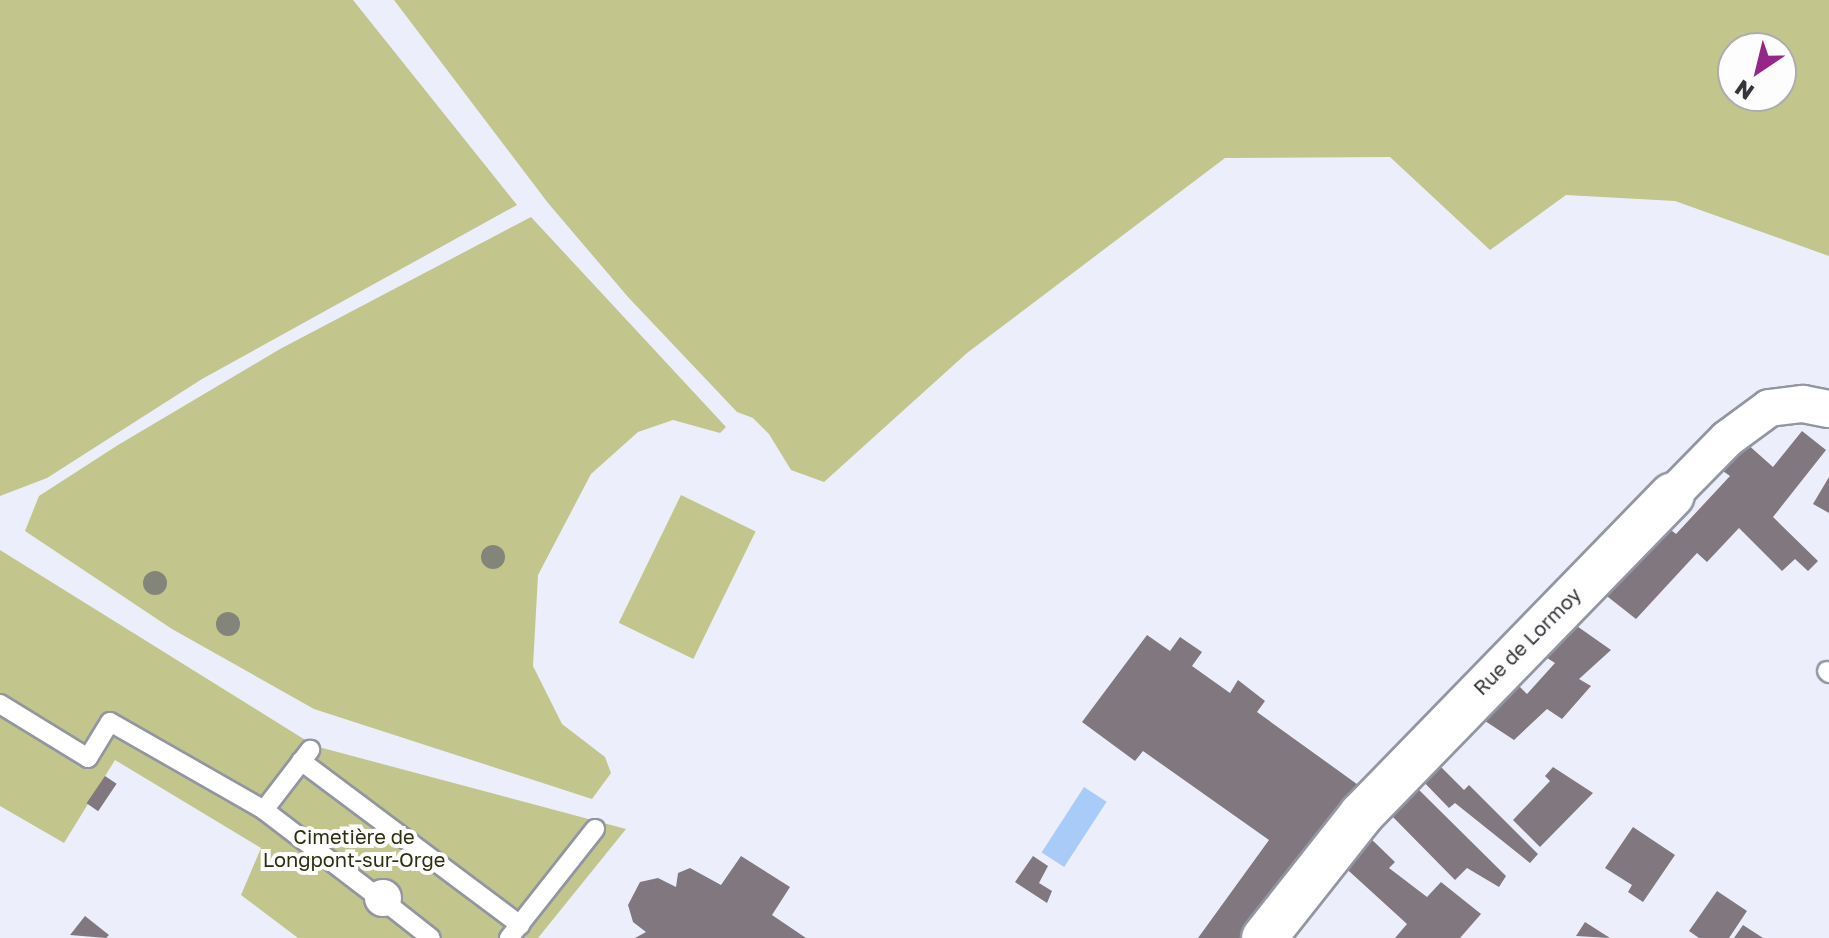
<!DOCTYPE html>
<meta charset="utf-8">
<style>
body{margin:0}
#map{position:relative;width:1829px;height:938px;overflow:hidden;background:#eceffb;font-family:"Golos Text",sans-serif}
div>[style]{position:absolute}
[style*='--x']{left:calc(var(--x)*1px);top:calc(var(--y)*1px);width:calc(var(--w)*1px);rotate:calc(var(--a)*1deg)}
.green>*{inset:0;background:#c2c58c;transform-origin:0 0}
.water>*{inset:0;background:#a8ccf7;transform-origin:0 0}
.building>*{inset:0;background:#80777f;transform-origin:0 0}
.roads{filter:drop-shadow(2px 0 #9396a1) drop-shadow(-2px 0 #9396a1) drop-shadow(0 2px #9396a1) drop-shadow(0 -2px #9396a1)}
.service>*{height:18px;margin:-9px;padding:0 9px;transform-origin:9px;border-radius:9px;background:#fff}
.service>.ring{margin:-9px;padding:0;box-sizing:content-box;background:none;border:18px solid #fff;border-radius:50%}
.minor>*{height:36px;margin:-18px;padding:0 18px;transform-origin:18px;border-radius:18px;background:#fff}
.tertiary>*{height:44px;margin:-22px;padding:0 22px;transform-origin:22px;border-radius:22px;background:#fff}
.trees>*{width:24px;height:24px;margin:-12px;border-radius:50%;background:#84857a}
span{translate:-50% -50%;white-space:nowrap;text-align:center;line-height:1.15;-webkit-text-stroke:8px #fdfdfd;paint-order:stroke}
.street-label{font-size:20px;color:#35363a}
.park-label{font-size:20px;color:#2e2f10}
.north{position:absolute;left:1717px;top:32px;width:80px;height:80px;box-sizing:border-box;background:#fdfdfd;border:2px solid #adadaf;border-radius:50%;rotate:215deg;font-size:22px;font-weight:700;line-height:32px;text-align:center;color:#35363a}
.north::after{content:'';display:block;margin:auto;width:28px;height:36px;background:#942788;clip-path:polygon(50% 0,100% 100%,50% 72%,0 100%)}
</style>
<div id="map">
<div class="green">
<i style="clip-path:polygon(0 0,353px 0,517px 205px,202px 379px,47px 478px,0 496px)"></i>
<i style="clip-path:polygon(evenodd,394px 0,1829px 0,1829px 256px,1675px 201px,1566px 195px,1490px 250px,1390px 157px,1225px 158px,967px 353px,824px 482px,791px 470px,769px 434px,753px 418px,737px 412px,628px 297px,548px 203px,394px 0,1733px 48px,1781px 48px,1781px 96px,1733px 96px,1733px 48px)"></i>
<i style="clip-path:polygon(531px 217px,726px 427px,720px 433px,673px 420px,638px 432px,591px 474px,538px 575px,533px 666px,562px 724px,605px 757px,611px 773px,592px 799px,314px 709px,172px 629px,25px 531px,39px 496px,118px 445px,280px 349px)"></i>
<i style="left:681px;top:495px;width:83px;height:142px;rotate:26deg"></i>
<i style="clip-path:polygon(0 550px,315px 746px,626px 829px,538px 938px,298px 938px,241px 895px,261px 848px,115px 760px,64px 843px,0 806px)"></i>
</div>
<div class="water">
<i style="left:1084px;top:787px;width:27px;height:78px;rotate:33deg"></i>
</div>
<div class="building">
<i style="clip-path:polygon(1802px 431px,1826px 450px,1773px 517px,1818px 561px,1808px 571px,1795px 559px,1782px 571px,1739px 528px,1707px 562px,1697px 553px,1636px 619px,1603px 593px,1666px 526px,1676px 534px,1730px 476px,1720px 469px,1746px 443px,1773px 467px)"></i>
<i style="clip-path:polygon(1829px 477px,1829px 513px,1813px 504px)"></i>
<i style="clip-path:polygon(1574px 624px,1611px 650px,1579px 679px,1591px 686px,1562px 719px,1547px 709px,1514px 740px,1482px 719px,1517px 684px,1527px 694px,1555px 663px,1544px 656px)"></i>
<i style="clip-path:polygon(1147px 635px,1170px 651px,1180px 637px,1202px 652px,1192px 666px,1230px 693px,1238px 680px,1265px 701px,1257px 712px,1361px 787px,1244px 938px,1198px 938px,1269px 840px,1143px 751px,1135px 761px,1082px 722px)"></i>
<i style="clip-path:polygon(1434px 760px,1464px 790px,1469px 785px,1538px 854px,1530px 863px,1455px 803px,1449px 808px,1417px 775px)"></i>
<i style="clip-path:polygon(1553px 767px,1593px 793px,1540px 847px,1513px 820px,1550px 781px,1545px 776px)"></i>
<i style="left:105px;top:776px;width:14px;height:33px;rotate:34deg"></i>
<i style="clip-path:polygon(1414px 785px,1506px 876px,1499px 887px,1467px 868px,1455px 880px,1388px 812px)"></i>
<i style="clip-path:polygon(1633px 827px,1675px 855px,1643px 902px,1628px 892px,1632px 885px,1605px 868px)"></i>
<i style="clip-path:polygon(1366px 834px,1395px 862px,1389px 868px,1427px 897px,1441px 882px,1481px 914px,1460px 938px,1395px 938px,1407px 924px,1339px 862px)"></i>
<i style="clip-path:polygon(741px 856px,790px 887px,772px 915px,806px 938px,635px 938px,646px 932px,633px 922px,628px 905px,640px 882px,658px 878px,676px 887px,678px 873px,690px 868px,721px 885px)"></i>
<i style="clip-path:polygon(1033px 856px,1048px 866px,1039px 883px,1052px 891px,1047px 903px,1015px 882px)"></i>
<i style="clip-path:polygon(1717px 891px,1747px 911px,1729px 938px,1699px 938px,1689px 931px)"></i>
<i style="clip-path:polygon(85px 916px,109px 935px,106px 938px,70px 935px)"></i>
<i style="clip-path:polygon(1585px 922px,1610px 938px,1576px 936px)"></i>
<i style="clip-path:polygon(1743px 925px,1763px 938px,1734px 938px)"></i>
</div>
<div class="roads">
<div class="service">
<i style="--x:1827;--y:671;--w:3;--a:45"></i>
<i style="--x:0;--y:704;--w:103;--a:31.5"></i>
<i style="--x:88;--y:758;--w:42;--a:-58.6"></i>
<i style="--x:110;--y:722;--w:177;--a:29.7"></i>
<i style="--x:264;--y:810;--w:138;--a:37.4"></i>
<i style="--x:301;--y:761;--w:274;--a:36.8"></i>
<i style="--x:264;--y:810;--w:76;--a:-52.5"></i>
<i class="ring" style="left:374px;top:889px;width:0;height:0"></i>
<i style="--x:389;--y:905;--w:53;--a:38.2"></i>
<i style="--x:509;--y:938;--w:139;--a:-51.7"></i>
</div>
<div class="minor">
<i style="--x:1672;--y:495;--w:78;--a:-45.5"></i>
<i style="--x:1727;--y:439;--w:52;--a:-36.4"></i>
<i style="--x:1769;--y:408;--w:34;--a:-7"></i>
<i style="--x:1803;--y:404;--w:26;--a:11"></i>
</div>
<div class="tertiary">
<i style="--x:1264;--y:938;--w:157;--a:-51.7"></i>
<i style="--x:1361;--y:815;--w:446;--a:-45.8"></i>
</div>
</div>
<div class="trees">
<i style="left:493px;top:557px"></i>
<i style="left:155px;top:583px"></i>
<i style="left:228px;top:624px"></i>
</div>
<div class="street-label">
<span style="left:1527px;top:641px;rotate:-45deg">Rue de Lormoy</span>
</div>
<div class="park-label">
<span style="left:354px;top:848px">Cimetière de<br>Longpont-sur-Orge</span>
</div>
<div class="north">N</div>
</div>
